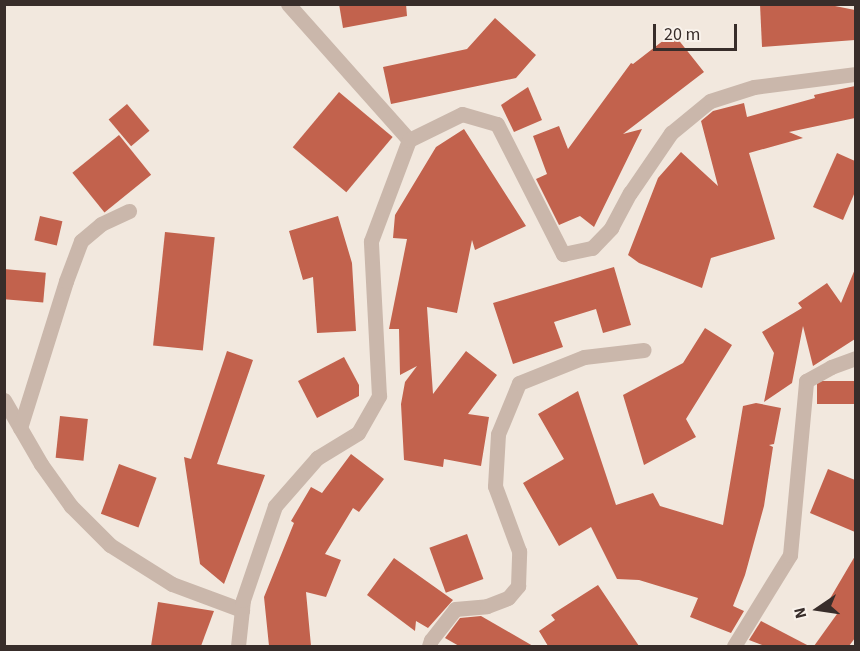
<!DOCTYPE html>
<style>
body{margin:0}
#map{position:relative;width:860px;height:651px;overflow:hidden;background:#f2e8de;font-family:"Source Sans 3",sans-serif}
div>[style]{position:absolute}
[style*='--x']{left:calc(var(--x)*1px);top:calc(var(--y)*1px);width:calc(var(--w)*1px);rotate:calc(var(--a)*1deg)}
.building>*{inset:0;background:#c2624d;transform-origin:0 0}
.street>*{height:15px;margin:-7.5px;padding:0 7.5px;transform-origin:7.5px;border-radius:7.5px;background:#cab7ab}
span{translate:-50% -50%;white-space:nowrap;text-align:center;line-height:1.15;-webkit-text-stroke:6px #f9f2eb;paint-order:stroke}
.frame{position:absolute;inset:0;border:6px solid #382d2a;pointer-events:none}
.north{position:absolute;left:788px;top:579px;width:60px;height:60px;-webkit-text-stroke:4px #f9f2eb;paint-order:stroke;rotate:257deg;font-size:16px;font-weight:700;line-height:24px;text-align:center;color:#382d2a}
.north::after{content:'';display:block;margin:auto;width:21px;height:27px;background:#382d2a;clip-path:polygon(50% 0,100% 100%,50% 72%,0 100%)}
.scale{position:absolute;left:653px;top:24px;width:84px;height:27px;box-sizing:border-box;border:3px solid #382d2a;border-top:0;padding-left:8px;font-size:18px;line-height:21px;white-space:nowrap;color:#382d2a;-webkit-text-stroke:4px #f9f2eb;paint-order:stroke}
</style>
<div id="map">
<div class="building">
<i style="clip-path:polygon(339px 4px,406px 4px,407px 16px,343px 28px)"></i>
<i style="clip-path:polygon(760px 4px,825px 4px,855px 10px,855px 40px,762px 47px)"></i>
<i style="clip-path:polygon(495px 18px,536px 55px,516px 78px,391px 104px,383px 67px,467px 49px)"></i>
<i style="clip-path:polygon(673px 33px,704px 72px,623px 134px,642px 129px,594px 227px,580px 216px,559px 225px,536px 179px,547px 174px,533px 136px,559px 126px,568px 149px,631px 63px,633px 64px)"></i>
<i style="clip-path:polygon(855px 86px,855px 118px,789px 132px,803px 138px,749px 153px,775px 239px,711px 258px,702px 288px,639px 263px,628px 255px,658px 178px,681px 152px,718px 186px,701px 121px,713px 111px,744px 103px,747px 117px,815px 98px,814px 95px)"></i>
<i style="clip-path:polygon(528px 87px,542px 120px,514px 132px,501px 105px)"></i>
<i style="left:339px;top:92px;width:70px;height:72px;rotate:40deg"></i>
<i style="left:127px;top:104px;width:35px;height:24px;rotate:50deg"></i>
<i style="clip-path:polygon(464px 129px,526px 226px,475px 250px,472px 240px,457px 313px,427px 307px,433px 394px,466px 351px,497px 375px,468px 414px,489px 417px,481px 466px,444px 459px,443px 467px,404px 460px,401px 404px,405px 382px,417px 366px,400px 375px,399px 329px,389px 329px,407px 239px,393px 238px,395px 215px,436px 147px)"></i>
<i style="left:119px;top:135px;width:51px;height:60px;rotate:51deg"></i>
<i style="clip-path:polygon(837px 153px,855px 161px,855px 192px,843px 220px,813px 207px)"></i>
<i style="left:40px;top:216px;width:23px;height:25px;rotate:13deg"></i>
<i style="clip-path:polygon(338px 216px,352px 263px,356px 331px,317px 333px,313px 277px,303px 280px,289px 231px)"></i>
<i style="left:165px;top:232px;width:50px;height:114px;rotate:6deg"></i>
<i style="clip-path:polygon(614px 267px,631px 325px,603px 333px,596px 309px,554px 322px,563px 347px,513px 364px,493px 303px)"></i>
<i style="left:4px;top:269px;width:42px;height:30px;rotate:5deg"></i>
<i style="clip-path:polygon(855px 269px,855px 339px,813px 366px,803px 326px,792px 383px,764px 402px,774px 353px,762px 332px,802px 308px,798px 303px,827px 283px,841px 303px)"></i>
<i style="clip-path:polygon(705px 328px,732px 345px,686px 419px,696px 437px,644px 465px,623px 395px,683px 363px)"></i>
<i style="clip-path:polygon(227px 351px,253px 360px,217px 464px,265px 475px,224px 584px,200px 564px,184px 457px,191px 459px)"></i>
<i style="clip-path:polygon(344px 357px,359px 385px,359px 396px,317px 418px,298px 381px)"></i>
<i style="left:855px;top:381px;width:23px;height:38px;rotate:90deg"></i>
<i style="clip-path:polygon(578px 391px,616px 505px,653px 493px,660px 506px,723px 525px,743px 406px,756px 403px,781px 408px,774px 444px,769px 445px,773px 447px,764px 506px,745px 575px,733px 606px,744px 611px,731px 633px,690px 617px,698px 598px,639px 580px,617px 579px,591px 527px,559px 546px,523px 483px,564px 459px,538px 414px)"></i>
<i style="left:60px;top:416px;width:28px;height:42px;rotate:6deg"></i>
<i style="clip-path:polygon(351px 454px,384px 479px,359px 512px,353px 508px,325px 554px,341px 560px,326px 597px,306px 592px,311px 646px,269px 646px,264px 597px,294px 523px,291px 521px,311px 487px,322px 493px)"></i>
<i style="left:119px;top:464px;width:40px;height:53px;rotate:20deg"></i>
<i style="clip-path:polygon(828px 469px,855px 480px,855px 532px,810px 513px)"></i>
<i style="left:467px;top:534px;width:48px;height:40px;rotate:70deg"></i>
<i style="clip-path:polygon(855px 556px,855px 638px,849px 646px,814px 646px,837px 614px,825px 607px)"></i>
<i style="clip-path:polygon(394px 558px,453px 600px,428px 628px,416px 621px,415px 631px,367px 595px)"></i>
<i style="clip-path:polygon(598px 585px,639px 646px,548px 646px,539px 631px,555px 620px,551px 615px)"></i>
<i style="clip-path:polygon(158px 602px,214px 611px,201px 646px,151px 646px)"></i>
<i style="clip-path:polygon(481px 616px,533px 646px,459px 646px,445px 638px,460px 618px)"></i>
<i style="clip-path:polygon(761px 621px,809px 646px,765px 646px,749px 640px)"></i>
</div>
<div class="street">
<i style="--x:288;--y:4;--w:182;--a:48.3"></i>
<i style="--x:4;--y:400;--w:74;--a:60"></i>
<i style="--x:41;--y:464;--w:52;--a:54.5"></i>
<i style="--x:71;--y:506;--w:55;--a:45"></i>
<i style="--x:110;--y:545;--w:73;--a:32.2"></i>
<i style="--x:172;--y:584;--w:75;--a:20.4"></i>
<i style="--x:20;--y:428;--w:154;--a:-72.6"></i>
<i style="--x:66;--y:281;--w:43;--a:-69.4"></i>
<i style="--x:81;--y:241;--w:26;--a:-40"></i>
<i style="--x:101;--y:224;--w:31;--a:-25"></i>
<i style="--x:238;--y:646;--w:46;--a:-83.8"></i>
<i style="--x:243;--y:600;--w:99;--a:-71.2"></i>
<i style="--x:275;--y:506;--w:64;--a:-48.8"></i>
<i style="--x:317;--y:458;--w:48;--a:-31.4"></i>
<i style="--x:358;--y:433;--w:43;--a:-60.4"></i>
<i style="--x:379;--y:396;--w:155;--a:-93"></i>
<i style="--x:371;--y:241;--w:108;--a:-69.4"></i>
<i style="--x:409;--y:140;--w:59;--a:-26.1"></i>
<i style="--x:462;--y:114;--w:36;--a:16"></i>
<i style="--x:497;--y:124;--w:146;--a:63.1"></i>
<i style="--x:563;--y:254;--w:30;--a:-12"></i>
<i style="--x:592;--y:248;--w:28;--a:-46"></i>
<i style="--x:611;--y:228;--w:40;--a:-62"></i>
<i style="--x:630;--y:193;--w:73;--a:-55.7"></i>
<i style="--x:671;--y:133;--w:50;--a:-39.4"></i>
<i style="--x:710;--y:101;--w:46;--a:-17.7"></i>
<i style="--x:754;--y:87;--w:103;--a:-7.3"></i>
<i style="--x:429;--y:646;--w:6;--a:-72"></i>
<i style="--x:431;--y:640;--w:39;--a:-52"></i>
<i style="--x:455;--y:609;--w:32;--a:-5"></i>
<i style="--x:487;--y:606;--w:22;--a:-21"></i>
<i style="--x:508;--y:598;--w:16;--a:-50"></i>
<i style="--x:518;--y:586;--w:35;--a:-88"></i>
<i style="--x:519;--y:551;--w:69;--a:-110.3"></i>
<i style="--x:495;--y:486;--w:52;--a:-86.7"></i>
<i style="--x:498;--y:434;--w:55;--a:-67.6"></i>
<i style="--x:519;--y:383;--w:70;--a:-21.8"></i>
<i style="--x:584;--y:357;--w:60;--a:-6.7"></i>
<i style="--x:734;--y:646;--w:107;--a:-58.4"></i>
<i style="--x:790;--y:555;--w:175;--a:-84.7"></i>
<i style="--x:806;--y:381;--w:29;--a:-29"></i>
<i style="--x:831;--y:367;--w:27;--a:-20"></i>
</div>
<div class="frame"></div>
<div class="north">N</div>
<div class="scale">20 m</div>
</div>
